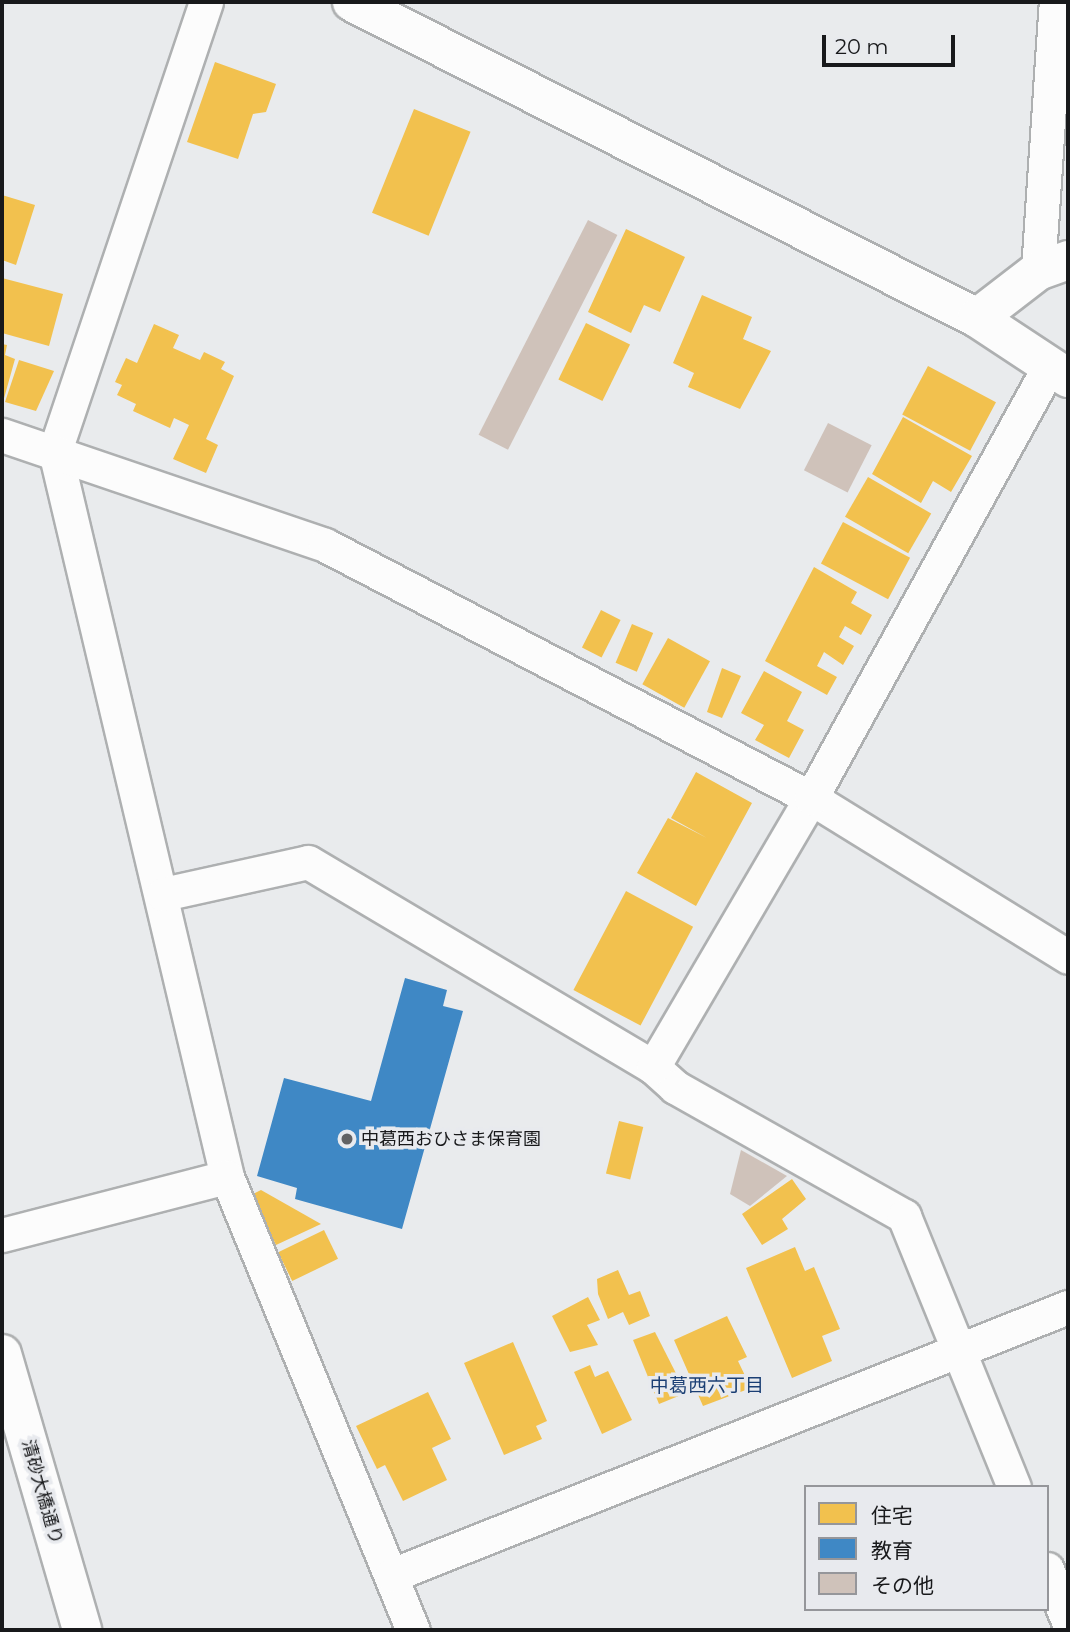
<!DOCTYPE html>
<meta charset="utf-8">
<style>
body{margin:0}
#map{position:relative;width:1070px;height:1632px;overflow:hidden;background:#e9ebed;font-family:Montserrat,"Noto Sans JP",sans-serif}
div>[style]{position:absolute}
[style*='--x']{left:calc(var(--x)*1px);top:calc(var(--y)*1px);width:calc(var(--w)*1px);rotate:calc(var(--a)*1deg)}
.homes>*{inset:0;background:#f2c14e;transform-origin:0 0}
.schools>*{inset:0;background:#3f88c5}
.building>*{inset:0;background:#cfc2ba;transform-origin:0 0}
.roads{filter:drop-shadow(2px 0 #aeb0b1) drop-shadow(-2px 0 #aeb0b1) drop-shadow(0 2px #aeb0b1) drop-shadow(0 -2px #aeb0b1)}
.street>*{height:33px;margin:-16.5px;padding:0 16.5px;transform-origin:16.5px;border-radius:16.5px;background:#fcfcfc}
.secondary>*{height:38px;margin:-19px;padding:0 19px;transform-origin:19px;border-radius:19px;background:#fcfcfc}
.dots>*{width:19px;height:19px;translate:-50% -50%;box-sizing:border-box;border:4px solid #e8eaee;border-radius:50%}
span{translate:-50% -50%;white-space:nowrap;text-align:center;line-height:1.15;-webkit-text-stroke:7px #e8eaee;paint-order:stroke}
.poi-label{font-size:18px;color:#18191b}
.left{translate:0 -50%;text-align:left}
.street-label{font-size:18px;color:#18191b}
.neighbourhood-label{font-size:19px;color:#1b3f74}
.frame{position:absolute;inset:0;border:4px solid #18191b;pointer-events:none}
.legend{position:absolute;left:804px;top:1485px;width:245px;height:126px;box-sizing:border-box;background:#e8eaee;border:2px solid #95969a;margin:0;padding:9px 12px;list-style:none;font-size:21px;color:#18191b}
.legend li{display:flex;align-items:center;gap:14px;height:35px}
.legend b{width:35px;border:2px solid #95969a}
.scale{position:absolute;left:822px;top:35px;width:133px;height:32px;box-sizing:border-box;border:4px solid #18191b;border-top:0;padding-left:9px;font-size:21px;line-height:24px;white-space:nowrap;color:#18191b;-webkit-text-stroke:5px #e8eaee;paint-order:stroke}
</style>
<div id="map">
<div class="homes">
<i style="clip-path:polygon(215px 62px,276px 84px,266px 112px,253px 114px,238px 159px,187px 142px)"></i>
<i style="left:414px;top:109px;width:61px;height:112px;rotate:22deg"></i>
<i style="clip-path:polygon(2px 195px,35px 205px,16px 265px,2px 260px)"></i>
<i style="clip-path:polygon(626px 229px,685px 257px,660px 312px,644px 305px,631px 333px,588px 312px)"></i>
<i style="clip-path:polygon(2px 278px,63px 294px,49px 346px,2px 333px)"></i>
<i style="clip-path:polygon(702px 295px,752px 317px,743px 339px,771px 351px,740px 409px,688px 387px,694px 373px,673px 363px)"></i>
<i style="left:586px;top:323px;width:49px;height:63px;rotate:26deg"></i>
<i style="clip-path:polygon(154px 324px,179px 335px,173px 348px,200px 360px,204px 352px,225px 362px,221px 369px,234px 376px,206px 439px,218px 445px,206px 473px,173px 459px,189px 425px,174px 418px,170px 428px,133px 411px,136px 404px,117px 395px,122px 385px,115px 382px,126px 358px,137px 363px)"></i>
<i style="clip-path:polygon(2px 344px,7px 345px,5px 355px,15px 359px,3px 402px)"></i>
<i style="clip-path:polygon(19px 360px,54px 371px,36px 411px,5px 402px)"></i>
<i style="left:928px;top:366px;width:77px;height:55px;rotate:28deg"></i>
<i style="clip-path:polygon(903px 417px,972px 456px,951px 492px,933px 481px,921px 503px,872px 474px)"></i>
<i style="left:868px;top:477px;width:73px;height:46px;rotate:30deg"></i>
<i style="left:843px;top:522px;width:76px;height:47px;rotate:28deg"></i>
<i style="clip-path:polygon(814px 567px,857px 592px,851px 603px,872px 615px,861px 635px,845px 626px,839px 637px,854px 646px,843px 665px,824px 652px,817px 666px,837px 677px,827px 695px,765px 661px)"></i>
<i style="left:601px;top:610px;width:22px;height:42px;rotate:27deg"></i>
<i style="left:632px;top:624px;width:23px;height:42px;rotate:23deg"></i>
<i style="left:668px;top:638px;width:48px;height:53px;rotate:29deg"></i>
<i style="clip-path:polygon(722px 668px,741px 676px,722px 718px,707px 712px)"></i>
<i style="clip-path:polygon(764px 671px,802px 692px,787px 721px,804px 730px,789px 758px,755px 740px,764px 725px,741px 713px)"></i>
<i style="clip-path:polygon(696px 772px,752px 803px,696px 906px,637px 873px,668px 818px,707px 838px,671px 818px)"></i>
<i style="left:626px;top:891px;width:76px;height:112px;rotate:28deg"></i>
<i style="left:619px;top:1121px;width:25px;height:54px;rotate:14deg"></i>
<i style="clip-path:polygon(792px 1179px,806px 1199px,782px 1219px,788px 1229px,762px 1245px,742px 1214px)"></i>
<i style="clip-path:polygon(261px 1190px,321px 1224px,276px 1245px,251px 1195px)"></i>
<i style="left:324px;top:1230px;width:32px;height:51px;rotate:64deg"></i>
<i style="clip-path:polygon(795px 1247px,805px 1271px,814px 1267px,840px 1329px,822px 1336px,832px 1361px,792px 1378px,746px 1268px)"></i>
<i style="clip-path:polygon(618px 1270px,629px 1295px,640px 1291px,650px 1316px,629px 1325px,623px 1312px,608px 1319px,598px 1294px,597px 1279px)"></i>
<i style="clip-path:polygon(588px 1297px,600px 1320px,587px 1325px,598px 1345px,570px 1352px,552px 1316px)"></i>
<i style="clip-path:polygon(727px 1316px,747px 1357px,738px 1361px,751px 1388px,703px 1406px,674px 1340px)"></i>
<i style="clip-path:polygon(655px 1332px,686px 1393px,659px 1404px,633px 1340px)"></i>
<i style="clip-path:polygon(513px 1342px,547px 1421px,536px 1426px,542px 1439px,504px 1455px,464px 1363px)"></i>
<i style="clip-path:polygon(590px 1365px,595px 1377px,608px 1371px,632px 1420px,602px 1434px,574px 1372px)"></i>
<i style="clip-path:polygon(428px 1392px,451px 1439px,432px 1448px,447px 1480px,403px 1501px,385px 1465px,377px 1469px,356px 1426px)"></i>
</div>
<div class="schools">
<i style="clip-path:polygon(405px 978px,447px 990px,443px 1006px,463px 1011px,402px 1229px,295px 1199px,297px 1188px,257px 1176px,284px 1078px,371px 1101px)"></i>
</div>
<div class="building">
<i style="left:588px;top:220px;width:33px;height:241px;rotate:27deg"></i>
<i style="left:828px;top:423px;width:49px;height:53px;rotate:27deg"></i>
<i style="clip-path:polygon(741px 1150px,787px 1176px,750px 1206px,730px 1194px)"></i>
</div>
<div class="roads">
<div class="street">
<i style="--x:206;--y:2;--w:474;--a:108.6"></i>
<i style="--x:55;--y:451;--w:746;--a:76.67"></i>
<i style="--x:227;--y:1177;--w:490;--a:67.7"></i>
<i style="--x:1038;--y:271;--w:270;--a:-86.2"></i>
<i style="--x:2;--y:435;--w:341;--a:18.8"></i>
<i style="--x:325;--y:545;--w:548;--a:27.5"></i>
<i style="--x:811;--y:798;--w:302;--a:31.7"></i>
<i style="--x:163;--y:894;--w:148;--a:-12.4"></i>
<i style="--x:308;--y:862;--w:401;--a:30.7"></i>
<i style="--x:653;--y:1067;--w:30;--a:42"></i>
<i style="--x:675;--y:1087;--w:263;--a:29.4"></i>
<i style="--x:904;--y:1216;--w:292;--a:67.9"></i>
<i style="--x:653;--y:1067;--w:312;--a:-59.6"></i>
<i style="--x:811;--y:798;--w:495;--a:-61.1"></i>
<i style="--x:2;--y:1235;--w:232;--a:-14.5"></i>
<i style="--x:1047;--y:1569;--w:56;--a:68"></i>
<i style="--x:392;--y:1575;--w:727;--a:-21.63"></i>
</div>
<div class="secondary">
<i style="--x:352;--y:2;--w:700;--a:26.82"></i>
<i style="--x:977;--y:318;--w:109;--a:33.4"></i>
<i style="--x:977;--y:318;--w:77;--a:-37.6"></i>
<i style="--x:1038;--y:271;--w:32;--a:-20"></i>
<i style="--x:2;--y:1354;--w:287;--a:73.8"></i>
</div>
</div>
<div class="dots">
<i style="left:347px;top:1139px;background:#616264"></i>
</div>
<div class="poi-label">
<span class="left" style="left:361px;top:1139px">中葛西おひさま保育園</span>
</div>
<div class="street-label">
<span style="left:42px;top:1492px;rotate:74deg">清砂大橋通り</span>
</div>
<div class="neighbourhood-label">
<span style="left:707px;top:1386px">中葛西六丁目</span>
</div>
<div class="frame"></div>
<ul class="legend">
<li><b style="height:19px;background:#f2c14e"></b>住宅</li>
<li><b style="height:19px;background:#3f88c5"></b>教育</li>
<li><b style="height:19px;background:#cfc2ba"></b>その他</li>
</ul>
<div class="scale">20 m</div>
</div>
